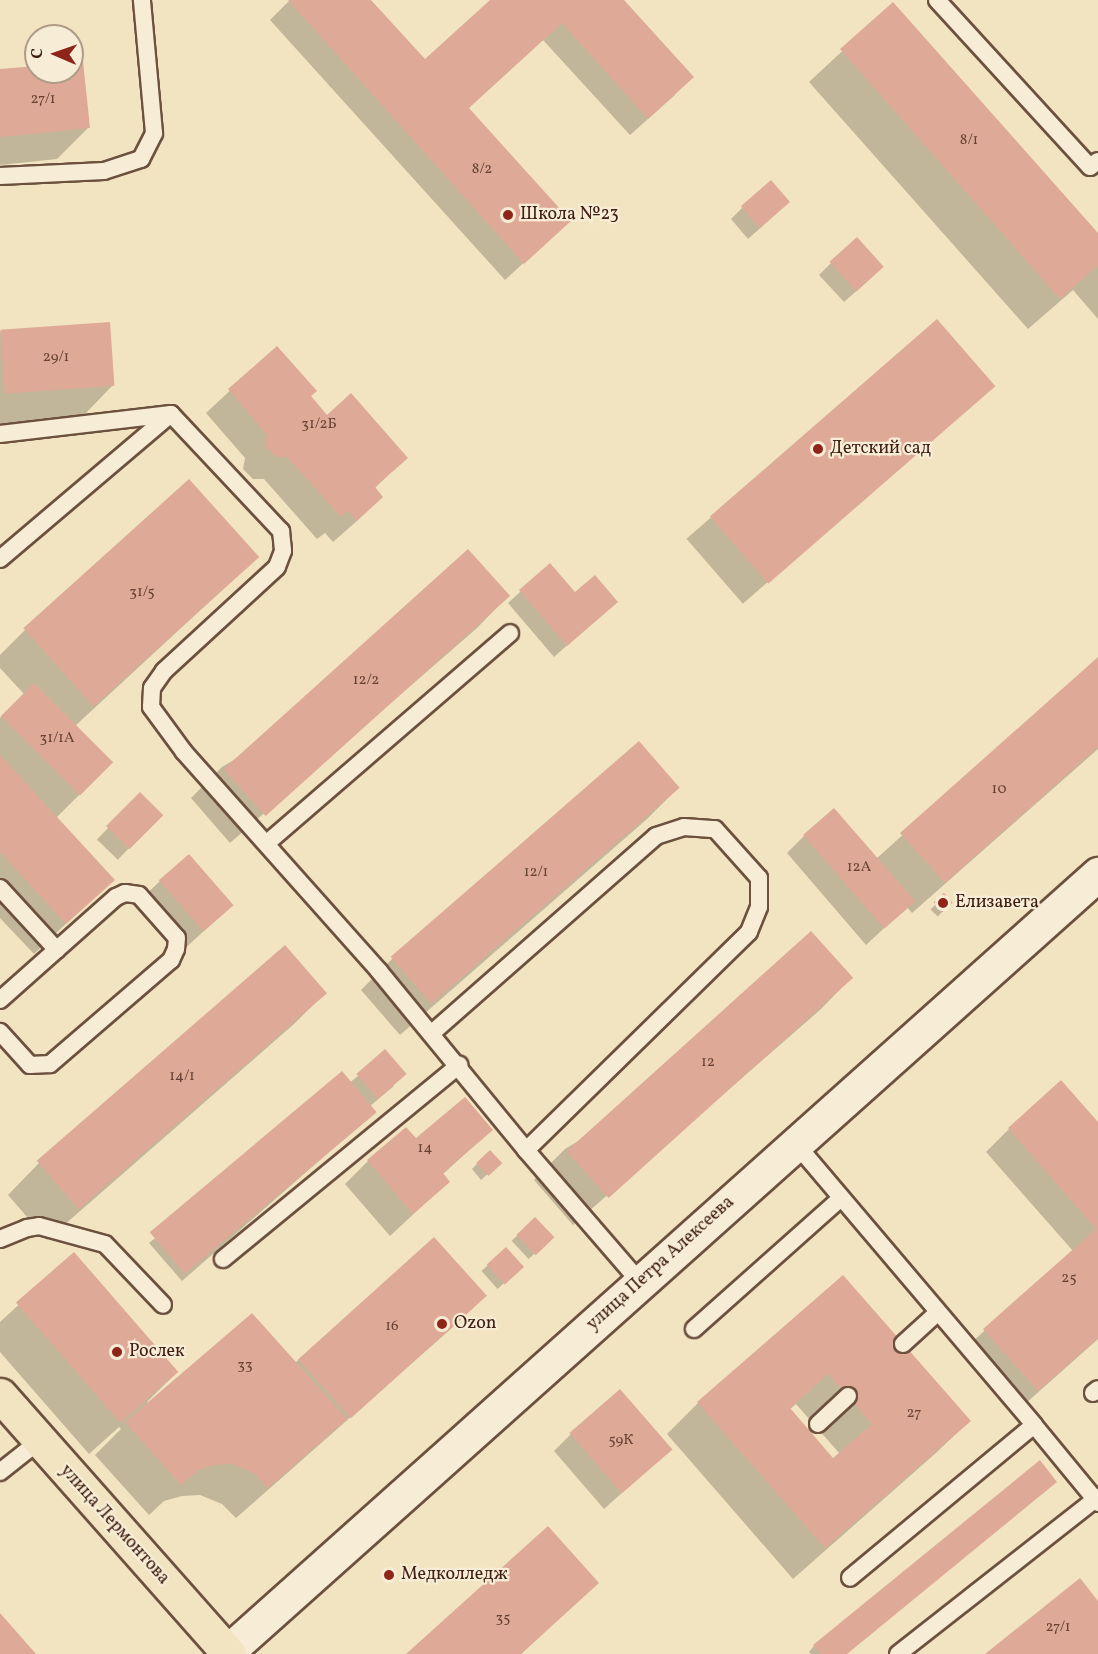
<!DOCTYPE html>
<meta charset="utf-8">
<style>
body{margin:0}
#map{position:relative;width:1098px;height:1654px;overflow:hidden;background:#f2e4c0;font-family:Vollkorn,serif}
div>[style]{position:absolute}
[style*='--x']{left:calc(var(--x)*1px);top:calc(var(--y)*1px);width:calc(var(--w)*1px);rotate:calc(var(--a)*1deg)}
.shadow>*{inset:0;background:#0003;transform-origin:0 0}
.building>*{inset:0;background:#deaa97;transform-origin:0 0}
.roads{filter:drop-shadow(2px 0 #6d513f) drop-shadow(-2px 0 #6d513f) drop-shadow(0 2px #6d513f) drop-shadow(0 -2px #6d513f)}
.lane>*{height:16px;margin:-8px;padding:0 8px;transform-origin:8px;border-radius:8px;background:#f7edd6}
.secondary>*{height:33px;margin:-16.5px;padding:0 16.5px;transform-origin:16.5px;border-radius:16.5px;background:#f7edd6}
.primary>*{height:33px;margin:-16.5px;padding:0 16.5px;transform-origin:16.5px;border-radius:16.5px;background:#f2e4c0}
.dots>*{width:16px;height:16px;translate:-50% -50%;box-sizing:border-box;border:3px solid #f7edd6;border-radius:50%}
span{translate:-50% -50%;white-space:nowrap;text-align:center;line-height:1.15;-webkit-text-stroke:4.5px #f7edd6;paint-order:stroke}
.number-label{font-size:15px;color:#684235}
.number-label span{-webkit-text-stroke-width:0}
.poi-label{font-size:18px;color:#412014}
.left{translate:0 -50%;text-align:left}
.street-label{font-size:18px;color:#412014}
.north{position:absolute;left:24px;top:24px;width:60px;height:60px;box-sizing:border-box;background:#f7edd6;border:2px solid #ae9b88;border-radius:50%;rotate:272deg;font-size:16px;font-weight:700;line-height:24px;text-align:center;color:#412014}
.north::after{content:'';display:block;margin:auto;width:21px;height:27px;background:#8f2418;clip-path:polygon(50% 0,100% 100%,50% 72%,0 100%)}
</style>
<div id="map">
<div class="shadow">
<i style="clip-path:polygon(290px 0,369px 0,425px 62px,493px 0,622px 0,675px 95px,630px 135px,543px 40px,467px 109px,569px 221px,505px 280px,270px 20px)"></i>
<i style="clip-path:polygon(893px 4px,1098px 235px,1098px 319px,1073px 290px,1028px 329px,809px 82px)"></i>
<i style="clip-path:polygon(72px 64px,88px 128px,57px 159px,0 165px,0 71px,36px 67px,36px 72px,72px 72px)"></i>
<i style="clip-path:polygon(742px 208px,777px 213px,748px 239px,731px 219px)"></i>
<i style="clip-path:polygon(831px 263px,870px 279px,844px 302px,819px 275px)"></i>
<i style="left:937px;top:321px;width:86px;height:332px;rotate:49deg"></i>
<i style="clip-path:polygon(0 332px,113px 385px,82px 417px,0 424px)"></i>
<i style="clip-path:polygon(276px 348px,309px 397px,327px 417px,406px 457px,374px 489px,358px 520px,333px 542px,325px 533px,317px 539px,264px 479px,253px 479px,243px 469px,245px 458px,206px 413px)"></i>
<i style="clip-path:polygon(258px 557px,75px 726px,111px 763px,56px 818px,112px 880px,34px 954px,0 918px,0 718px,24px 694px,0 668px,0 655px,25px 630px)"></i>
<i style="clip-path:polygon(550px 565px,575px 594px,616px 602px,554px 657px,508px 603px)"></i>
<i style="clip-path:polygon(508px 596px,477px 628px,230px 843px,191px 798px,222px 767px)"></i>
<i style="clip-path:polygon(1098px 659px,1098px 749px,912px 913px,907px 907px,866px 945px,787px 853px,804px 836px,876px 859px)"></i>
<i style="clip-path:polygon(639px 743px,678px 788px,647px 819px,400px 1035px,361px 990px,392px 959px)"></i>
<i style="left:140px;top:795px;width:29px;height:62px;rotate:44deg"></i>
<i style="clip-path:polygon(160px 881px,232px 905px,180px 953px,137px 903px)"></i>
<i style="left:944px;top:896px;width:10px;height:19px;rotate:45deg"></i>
<i style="clip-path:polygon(285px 947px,325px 993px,294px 1024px,47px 1240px,8px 1195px,39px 1163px)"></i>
<i style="clip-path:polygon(851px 978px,820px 1010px,573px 1225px,534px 1180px,565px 1149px)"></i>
<i style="clip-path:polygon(358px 1076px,394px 1086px,370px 1106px,369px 1117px,182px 1281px,149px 1243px)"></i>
<i style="clip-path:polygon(1098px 1124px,1098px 1339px,1015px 1413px,961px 1352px,1073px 1251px,986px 1152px,1009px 1129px)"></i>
<i style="clip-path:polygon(491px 1130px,442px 1175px,448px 1182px,390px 1236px,345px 1184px,368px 1161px,416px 1141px)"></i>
<i style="clip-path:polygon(477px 1164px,494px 1168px,481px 1180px,472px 1169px)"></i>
<i style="left:535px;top:1219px;width:25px;height:32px;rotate:47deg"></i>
<i style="clip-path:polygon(434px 1239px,485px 1296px,453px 1327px,236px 1518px,222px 1504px,200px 1495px,182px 1496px,164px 1501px,149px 1515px,95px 1455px,121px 1429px,119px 1427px,89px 1454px,0 1352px,0 1322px,74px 1254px,177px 1372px,147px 1402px,149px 1404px,295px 1363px)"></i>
<i style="left:506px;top:1249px;width:24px;height:33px;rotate:48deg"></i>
<i style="clip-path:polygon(evenodd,843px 1277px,969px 1421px,937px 1452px,793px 1579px,667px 1434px,698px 1403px,843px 1277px,796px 1404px,840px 1454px,833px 1460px,789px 1410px,796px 1404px)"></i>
<i style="clip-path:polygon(571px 1434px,671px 1449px,604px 1509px,554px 1451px)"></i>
<i style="clip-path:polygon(597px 1583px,521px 1654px,408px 1654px)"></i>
<i style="clip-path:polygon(814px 1646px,846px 1654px,811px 1654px,809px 1652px)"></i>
</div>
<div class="building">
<i style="clip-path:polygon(288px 0,371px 0,425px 59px,490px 0,624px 0,694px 77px,648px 119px,562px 23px,469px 108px,571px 221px,524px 264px)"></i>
<i style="clip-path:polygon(893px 2px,1098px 233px,1098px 265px,1060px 299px,840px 49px)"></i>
<i style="clip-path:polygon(83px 61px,90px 128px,0 137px,0 69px,36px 66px,36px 72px,72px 72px,72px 62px)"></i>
<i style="left:771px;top:180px;width:29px;height:40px;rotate:49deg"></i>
<i style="left:857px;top:237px;width:40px;height:37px;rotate:48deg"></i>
<i style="left:937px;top:319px;width:89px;height:301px;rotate:49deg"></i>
<i style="left:110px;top:322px;width:64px;height:110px;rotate:86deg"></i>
<i style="clip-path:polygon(277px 346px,317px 391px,311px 396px,327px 415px,351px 393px,408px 458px,375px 487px,383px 497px,357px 521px,348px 511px,341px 517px,287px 457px,276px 457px,265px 446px,267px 435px,228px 389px)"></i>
<i style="left:189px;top:479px;width:105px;height:223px;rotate:48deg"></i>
<i style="left:468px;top:549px;width:63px;height:329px;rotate:48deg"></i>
<i style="clip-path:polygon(550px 563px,575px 592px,595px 575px,618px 602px,567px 646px,519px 590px)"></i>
<i style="clip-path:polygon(1098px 657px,1098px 747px,945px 883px,900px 833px)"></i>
<i style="left:34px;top:683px;width:112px;height:47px;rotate:45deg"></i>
<i style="left:639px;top:741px;width:62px;height:329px;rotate:49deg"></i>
<i style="clip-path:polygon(0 755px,115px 880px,66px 924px,0 852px)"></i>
<i style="left:140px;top:792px;width:33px;height:48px;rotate:45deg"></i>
<i style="left:834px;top:808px;width:124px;height:41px;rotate:49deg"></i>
<i style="left:189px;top:854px;width:68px;height:40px;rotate:49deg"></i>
<i style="left:944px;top:893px;width:13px;height:14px;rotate:48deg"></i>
<i style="left:811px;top:931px;width:63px;height:329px;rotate:48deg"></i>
<i style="left:285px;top:945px;width:64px;height:329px;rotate:49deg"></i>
<i style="left:385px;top:1049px;width:33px;height:38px;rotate:49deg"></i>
<i style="left:342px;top:1071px;width:54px;height:251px;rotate:50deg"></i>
<i style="clip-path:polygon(1061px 1080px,1098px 1122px,1098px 1338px,1038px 1391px,983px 1329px,1096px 1229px,1008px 1128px)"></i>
<i style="clip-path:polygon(465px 1097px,493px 1130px,443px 1173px,450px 1182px,413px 1214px,367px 1160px,406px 1127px,416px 1138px)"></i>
<i style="left:490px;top:1150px;width:18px;height:19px;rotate:47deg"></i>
<i style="left:535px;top:1217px;width:28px;height:26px;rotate:46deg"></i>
<i style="left:434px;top:1237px;width:79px;height:183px;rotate:48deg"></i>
<i style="left:506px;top:1247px;width:27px;height:26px;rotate:48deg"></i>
<i style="left:74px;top:1252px;width:159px;height:77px;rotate:49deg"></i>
<i style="clip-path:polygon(evenodd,843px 1275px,971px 1421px,825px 1548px,697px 1402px,843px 1275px,828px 1374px,872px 1424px,833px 1458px,790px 1408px,828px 1374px)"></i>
<i style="clip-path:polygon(252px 1313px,347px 1419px,268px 1488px,254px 1473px,232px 1464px,215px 1465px,198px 1470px,181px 1485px,125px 1422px)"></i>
<i style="left:620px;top:1389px;width:80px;height:67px;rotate:49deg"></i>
<i style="clip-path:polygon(1040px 1460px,1057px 1482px,847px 1654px,821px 1654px,813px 1645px)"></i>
<i style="clip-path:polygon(548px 1526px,599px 1583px,521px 1654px,406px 1654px)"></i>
<i style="clip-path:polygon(1080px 1578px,1098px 1601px,1098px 1654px,985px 1654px)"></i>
<i style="clip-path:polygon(0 1613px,36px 1654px,0 1654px)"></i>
</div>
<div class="roads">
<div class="lane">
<i style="--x:937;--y:0;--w:226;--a:47.5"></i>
<i style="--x:1090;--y:167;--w:10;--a:-37"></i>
<i style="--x:0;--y:176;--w:104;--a:-2.8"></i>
<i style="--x:104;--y:171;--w:39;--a:-18"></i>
<i style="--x:141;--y:159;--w:29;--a:-63"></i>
<i style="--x:154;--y:133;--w:134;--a:-95.2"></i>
<i style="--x:171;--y:414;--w:161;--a:46.8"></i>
<i style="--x:281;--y:531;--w:20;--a:84"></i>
<i style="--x:283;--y:551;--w:17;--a:111"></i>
<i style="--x:277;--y:567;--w:154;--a:137.4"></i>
<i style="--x:164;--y:671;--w:21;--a:125"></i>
<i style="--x:152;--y:688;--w:19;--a:93"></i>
<i style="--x:151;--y:707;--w:56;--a:53.7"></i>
<i style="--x:184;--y:752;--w:293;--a:48.3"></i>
<i style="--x:379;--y:971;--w:232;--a:50.6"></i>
<i style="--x:526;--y:1150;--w:174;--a:49.2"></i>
<i style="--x:0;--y:434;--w:172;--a:-6.7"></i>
<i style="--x:171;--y:414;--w:224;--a:139.7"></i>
<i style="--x:267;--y:843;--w:321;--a:-40.8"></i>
<i style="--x:0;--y:888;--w:84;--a:47.4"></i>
<i style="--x:0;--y:1000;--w:155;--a:-41.6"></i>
<i style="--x:116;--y:897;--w:10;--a:-24"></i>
<i style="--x:125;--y:893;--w:14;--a:8"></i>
<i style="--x:139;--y:895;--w:57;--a:48.5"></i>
<i style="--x:177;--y:938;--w:11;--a:95"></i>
<i style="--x:176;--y:949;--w:12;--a:114"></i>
<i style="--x:171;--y:960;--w:160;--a:139.3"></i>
<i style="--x:50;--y:1064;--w:20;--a:177"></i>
<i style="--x:30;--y:1065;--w:45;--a:-132.3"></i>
<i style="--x:432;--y:1033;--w:298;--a:-41.3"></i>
<i style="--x:656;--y:836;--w:29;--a:-18"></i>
<i style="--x:684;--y:827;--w:31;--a:4"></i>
<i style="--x:715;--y:829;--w:66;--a:48.1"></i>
<i style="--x:759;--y:878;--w:29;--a:90"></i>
<i style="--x:759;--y:907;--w:27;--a:112"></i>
<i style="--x:749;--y:932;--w:312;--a:135.6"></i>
<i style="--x:796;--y:1144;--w:368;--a:49.7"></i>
<i style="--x:1034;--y:1425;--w:239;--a:140.3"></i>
<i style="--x:0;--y:1239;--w:29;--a:-22"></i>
<i style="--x:27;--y:1228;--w:12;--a:-9"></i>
<i style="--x:39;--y:1226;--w:68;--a:15.3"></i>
<i style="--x:105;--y:1244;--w:84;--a:46.4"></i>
<i style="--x:223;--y:1259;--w:306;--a:-39.4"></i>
<i style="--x:694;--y:1329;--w:197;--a:-41.7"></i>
<i style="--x:903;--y:1344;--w:47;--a:-42.4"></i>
<i style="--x:1093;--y:1393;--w:6;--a:-39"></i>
<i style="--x:818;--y:1424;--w:41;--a:-43"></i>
<i style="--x:1034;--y:1425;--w:101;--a:50.6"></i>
<i style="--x:0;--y:1472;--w:50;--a:-38.5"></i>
<i style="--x:898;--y:1654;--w:254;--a:-38.1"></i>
</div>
<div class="secondary">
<i style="--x:225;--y:1654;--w:1171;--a:-41.78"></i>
</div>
<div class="primary">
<i style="--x:0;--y:1395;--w:346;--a:48.5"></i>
</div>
</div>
<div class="dots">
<i style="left:508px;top:215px;background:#8f2418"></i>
<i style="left:818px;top:449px;background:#8f2418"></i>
<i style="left:943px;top:903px;background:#8f2418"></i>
<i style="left:442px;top:1324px;background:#8f2418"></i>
<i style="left:117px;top:1352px;background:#8f2418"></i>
<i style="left:389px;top:1575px;background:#8f2418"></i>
</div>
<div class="number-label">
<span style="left:43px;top:100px">27/1</span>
<span style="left:969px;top:141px">8/1</span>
<span style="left:482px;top:170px">8/2</span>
<span style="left:56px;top:358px">29/1</span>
<span style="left:319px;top:425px">31/2Б</span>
<span style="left:142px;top:593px">31/5</span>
<span style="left:366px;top:681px">12/2</span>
<span style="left:57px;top:739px">31/1А</span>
<span style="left:999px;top:790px">10</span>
<span style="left:859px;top:868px">12А</span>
<span style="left:536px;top:873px">12/1</span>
<span style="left:708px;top:1063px">12</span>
<span style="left:182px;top:1077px">14/1</span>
<span style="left:425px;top:1149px">14</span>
<span style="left:1069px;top:1279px">25</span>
<span style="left:392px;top:1327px">16</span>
<span style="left:245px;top:1366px">33</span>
<span style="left:914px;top:1414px">27</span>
<span style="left:621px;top:1441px">59К</span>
<span style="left:503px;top:1619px">35</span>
<span style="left:1058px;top:1628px">27/1</span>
</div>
<div class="poi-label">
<span class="left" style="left:520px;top:215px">Школа №23</span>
<span class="left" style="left:830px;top:449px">Детский сад</span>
<span class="left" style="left:955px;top:903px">Елизавета</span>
<span class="left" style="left:454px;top:1324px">Ozon</span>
<span class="left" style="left:129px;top:1352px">Рослек</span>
<span class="left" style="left:401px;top:1575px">Медколледж</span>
</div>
<div class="street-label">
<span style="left:661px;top:1264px;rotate:-42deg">улица Петра Алексеева</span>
<span style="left:114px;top:1525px;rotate:48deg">улица Лермонтова</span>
</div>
<div class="north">С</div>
</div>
